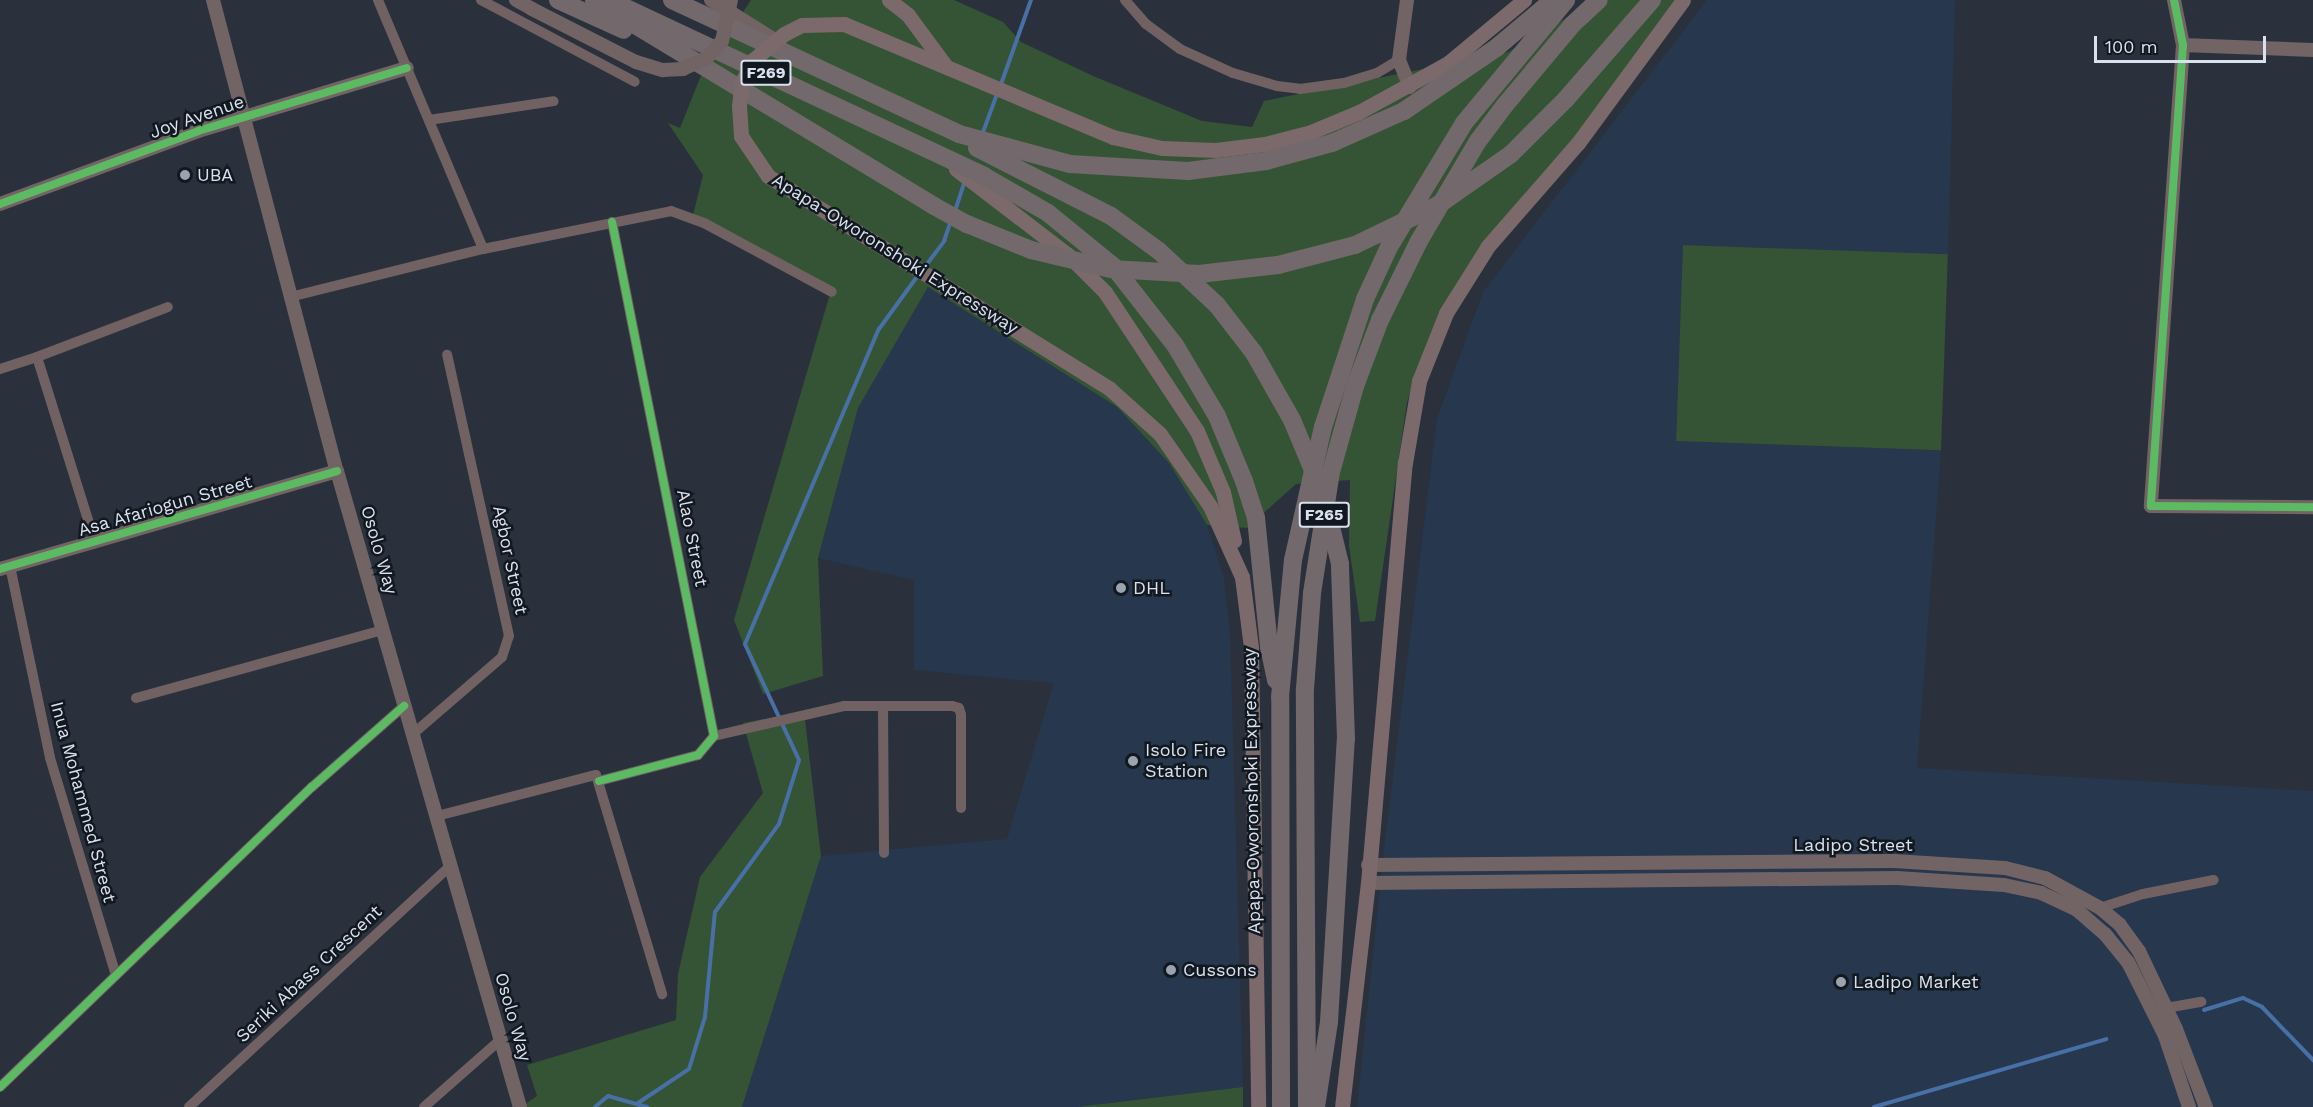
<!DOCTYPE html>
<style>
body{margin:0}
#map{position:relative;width:2313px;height:1107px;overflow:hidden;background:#2a313c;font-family:"Work Sans",sans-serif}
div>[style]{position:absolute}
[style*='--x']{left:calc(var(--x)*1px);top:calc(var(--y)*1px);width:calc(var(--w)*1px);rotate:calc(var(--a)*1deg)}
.built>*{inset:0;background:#27374d}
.green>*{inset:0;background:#355435;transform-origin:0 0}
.stream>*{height:4px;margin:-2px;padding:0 2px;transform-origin:2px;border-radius:2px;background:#4870a6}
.street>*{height:10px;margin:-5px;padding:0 5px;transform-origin:5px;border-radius:5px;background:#716162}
.secondary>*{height:14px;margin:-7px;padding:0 7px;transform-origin:7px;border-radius:7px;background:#726365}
.primary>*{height:15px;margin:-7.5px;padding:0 7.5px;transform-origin:7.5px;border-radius:7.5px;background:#7c696c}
.highway>*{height:18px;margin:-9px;padding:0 9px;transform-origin:9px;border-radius:9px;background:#73686b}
.secondary-bridge>*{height:14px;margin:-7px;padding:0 7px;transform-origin:7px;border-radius:7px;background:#726365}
.primary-bridge>*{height:15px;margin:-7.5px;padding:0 7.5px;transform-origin:7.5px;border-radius:7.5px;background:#7c696c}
.highway-bridge>*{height:18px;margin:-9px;padding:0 9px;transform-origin:9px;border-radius:9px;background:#73686b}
.cycleway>*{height:8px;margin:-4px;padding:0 4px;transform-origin:4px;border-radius:4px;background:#5cba63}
.dots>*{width:16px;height:16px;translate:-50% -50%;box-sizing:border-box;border:3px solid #121820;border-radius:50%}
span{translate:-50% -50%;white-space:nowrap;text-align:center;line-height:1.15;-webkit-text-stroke:5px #121820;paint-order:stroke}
.shield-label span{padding:2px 4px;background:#121820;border:2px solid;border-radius:4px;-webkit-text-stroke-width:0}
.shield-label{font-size:16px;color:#d9e1ee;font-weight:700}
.street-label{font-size:18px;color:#d9e1ee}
.poi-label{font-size:18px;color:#d9e1ee}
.left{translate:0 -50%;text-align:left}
.scale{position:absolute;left:2094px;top:36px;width:172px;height:27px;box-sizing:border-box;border:3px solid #d9e1ee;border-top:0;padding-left:8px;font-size:18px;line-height:21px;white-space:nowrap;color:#d9e1ee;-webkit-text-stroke:4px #121820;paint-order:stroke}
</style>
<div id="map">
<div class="built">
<i style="clip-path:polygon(1707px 0,1955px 0,1948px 255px,1683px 245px,1791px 445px,1941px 450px,1917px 768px,2313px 791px,2313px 1107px,1357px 1107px,1384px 850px,1437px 419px,1483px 292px)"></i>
<i style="clip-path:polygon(928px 287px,1117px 407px,1169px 463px,1207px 525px,1224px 578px,1230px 633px,1243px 1087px,1077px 1107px,742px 1107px,821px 856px,1007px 839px,1054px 683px,914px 670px,914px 580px,818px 558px,858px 408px)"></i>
</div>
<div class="green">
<i style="clip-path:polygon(751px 0,954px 0,1003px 22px,1021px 42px,1093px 76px,1202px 121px,1252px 127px,1264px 101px,1508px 52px,1597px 0,1686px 0,1438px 317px,1407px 402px,1375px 621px,1360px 622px,1349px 546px,1350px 480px,1296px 484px,1247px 528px,1207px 525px,1169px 463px,1117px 407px,928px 287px,858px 408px,818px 558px,823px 676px,763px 694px,734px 620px,832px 287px,693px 215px,703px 175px,668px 123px,680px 128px,700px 78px)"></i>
<i style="left:1683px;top:245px;width:265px;height:196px;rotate:2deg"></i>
<i style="clip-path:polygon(764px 719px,777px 726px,805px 720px,821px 856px,742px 1107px,521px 1107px,537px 1096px,527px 1065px,676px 1020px,678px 974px,700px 877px,763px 793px,743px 723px)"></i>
<i style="clip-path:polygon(1243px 1087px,1243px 1107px,1077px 1107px)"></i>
</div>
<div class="stream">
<i style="--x:1000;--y:87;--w:92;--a:-70.4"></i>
<i style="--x:982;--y:135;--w:44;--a:-69.9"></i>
<i style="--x:955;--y:211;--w:32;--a:-72"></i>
<i style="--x:924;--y:268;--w:34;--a:-53"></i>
<i style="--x:944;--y:241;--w:21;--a:-71"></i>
<i style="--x:2204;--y:1010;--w:41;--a:-17.1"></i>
<i style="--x:2243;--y:998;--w:21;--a:25"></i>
<i style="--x:2262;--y:1007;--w:74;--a:46.1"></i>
<i style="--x:638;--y:1103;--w:61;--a:-33.7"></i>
<i style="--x:689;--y:1069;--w:54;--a:-72.9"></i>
<i style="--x:705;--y:1017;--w:105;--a:-84.6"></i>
<i style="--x:715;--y:912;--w:109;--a:-54"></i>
<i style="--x:779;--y:824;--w:67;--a:-72.6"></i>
<i style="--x:799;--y:760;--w:128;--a:-115"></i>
<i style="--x:745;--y:644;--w:342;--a:-67"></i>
<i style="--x:879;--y:329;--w:68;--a:-54"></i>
<i style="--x:595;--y:1107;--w:17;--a:-40"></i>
<i style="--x:608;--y:1096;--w:41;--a:15.8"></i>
<i style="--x:1874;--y:1107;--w:242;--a:-16.3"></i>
</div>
<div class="street">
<i style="--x:378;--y:0;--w:270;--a:67.1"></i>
<i style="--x:481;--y:0;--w:174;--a:28"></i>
<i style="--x:1125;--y:0;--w:32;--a:49"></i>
<i style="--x:1146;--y:24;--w:42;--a:36.3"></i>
<i style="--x:1180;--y:49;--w:58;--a:24.4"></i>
<i style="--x:1233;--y:73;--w:46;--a:16.5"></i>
<i style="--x:1277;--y:86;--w:23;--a:7"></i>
<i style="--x:1300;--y:89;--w:44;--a:-7.8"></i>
<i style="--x:1344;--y:83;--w:34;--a:-17"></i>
<i style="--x:1377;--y:73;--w:26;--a:-31"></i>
<i style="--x:429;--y:120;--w:126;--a:-8.6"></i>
<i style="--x:294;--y:296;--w:195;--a:-14"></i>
<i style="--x:483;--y:249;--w:192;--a:-11.4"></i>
<i style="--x:671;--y:211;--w:35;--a:20"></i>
<i style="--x:704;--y:223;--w:145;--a:28.3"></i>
<i style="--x:37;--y:357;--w:140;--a:-20.9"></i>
<i style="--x:0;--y:369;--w:39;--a:-18"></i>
<i style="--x:37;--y:357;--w:194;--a:72.6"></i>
<i style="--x:10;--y:566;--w:196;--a:78.2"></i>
<i style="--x:50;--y:758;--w:227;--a:73.1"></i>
<i style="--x:136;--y:698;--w:256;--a:-15.4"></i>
<i style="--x:883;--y:706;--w:147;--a:89.6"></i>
<i style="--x:414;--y:733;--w:116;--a:-40.8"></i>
<i style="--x:502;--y:657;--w:22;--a:-72"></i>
<i style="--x:509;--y:636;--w:288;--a:-102.4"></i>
<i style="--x:714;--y:736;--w:133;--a:-13"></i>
<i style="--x:844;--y:706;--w:108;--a:0"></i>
<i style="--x:952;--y:706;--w:7;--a:16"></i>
<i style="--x:959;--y:708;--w:7;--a:74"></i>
<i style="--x:961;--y:715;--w:93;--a:90"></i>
<i style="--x:599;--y:781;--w:102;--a:-14.7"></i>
<i style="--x:698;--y:755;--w:25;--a:-50"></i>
<i style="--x:714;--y:736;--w:524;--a:-101.22"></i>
<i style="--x:437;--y:816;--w:164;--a:-14.5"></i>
<i style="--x:596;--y:775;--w:229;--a:73.2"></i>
<i style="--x:2100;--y:908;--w:45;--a:-18"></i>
<i style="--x:2143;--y:894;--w:72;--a:-11.2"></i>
<i style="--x:2166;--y:1008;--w:36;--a:-10"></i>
<i style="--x:0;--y:1087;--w:433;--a:-43.9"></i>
<i style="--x:312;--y:787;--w:123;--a:-41.4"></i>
<i style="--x:189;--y:1107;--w:357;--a:-42.7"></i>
<i style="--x:424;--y:1107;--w:103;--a:-41.4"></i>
</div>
<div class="secondary">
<i style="--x:213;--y:0;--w:487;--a:75.3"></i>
<i style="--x:337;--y:471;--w:662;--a:73.95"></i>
<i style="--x:516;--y:0;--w:18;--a:29"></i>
<i style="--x:711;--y:0;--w:77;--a:32.2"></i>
<i style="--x:1407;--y:0;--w:61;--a:97.6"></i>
<i style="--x:1399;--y:60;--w:29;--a:68"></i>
<i style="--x:2174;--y:0;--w:46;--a:78.7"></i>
<i style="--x:2183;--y:45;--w:462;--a:94"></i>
<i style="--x:2151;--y:506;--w:162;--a:0.4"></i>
<i style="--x:2183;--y:45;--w:130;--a:2.2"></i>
<i style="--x:0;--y:204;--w:211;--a:-20.2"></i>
<i style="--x:198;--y:131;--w:218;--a:-16.8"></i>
<i style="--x:0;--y:569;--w:351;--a:-16.2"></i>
<i style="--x:1368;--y:865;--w:526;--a:-0.44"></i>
<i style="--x:1894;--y:861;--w:111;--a:3.6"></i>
<i style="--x:2005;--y:868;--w:41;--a:14"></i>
<i style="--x:2045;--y:878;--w:63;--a:28.6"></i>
<i style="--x:2100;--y:908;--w:26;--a:40"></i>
<i style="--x:2120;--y:925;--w:32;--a:54"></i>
<i style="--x:2139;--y:951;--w:86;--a:64.6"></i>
<i style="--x:2176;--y:1029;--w:84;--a:69"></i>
<i style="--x:1368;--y:883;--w:529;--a:-0.54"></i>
<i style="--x:1897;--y:878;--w:107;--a:3.7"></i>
<i style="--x:2004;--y:885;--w:38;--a:12"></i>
<i style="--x:2041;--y:893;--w:40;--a:25"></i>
<i style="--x:2077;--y:910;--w:37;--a:41"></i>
<i style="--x:2105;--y:934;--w:36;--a:51"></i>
<i style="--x:2128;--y:962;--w:83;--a:63.4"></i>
<i style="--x:2165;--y:1036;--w:75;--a:71.3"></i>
</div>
<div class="primary">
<i style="--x:889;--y:0;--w:24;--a:38"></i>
<i style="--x:908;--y:15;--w:62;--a:53.5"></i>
<i style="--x:784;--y:34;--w:20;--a:-27"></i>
<i style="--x:802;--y:25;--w:42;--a:-1.4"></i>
<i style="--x:844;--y:24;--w:292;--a:22.8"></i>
<i style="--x:1113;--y:137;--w:50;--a:12.7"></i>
<i style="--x:1162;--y:148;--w:54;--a:2.1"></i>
<i style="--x:1216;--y:150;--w:49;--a:-7"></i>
<i style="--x:1265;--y:144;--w:48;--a:-14.6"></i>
<i style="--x:1311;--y:132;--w:52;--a:-22.6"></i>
<i style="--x:1359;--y:112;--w:102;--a:-28.8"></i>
<i style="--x:1448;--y:63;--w:99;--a:-39.7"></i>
<i style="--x:739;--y:106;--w:30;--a:86"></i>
<i style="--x:741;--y:136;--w:48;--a:56"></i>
<i style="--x:768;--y:176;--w:403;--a:31.9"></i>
<i style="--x:1110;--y:389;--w:67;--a:42"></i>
<i style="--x:1160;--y:434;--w:88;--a:55.2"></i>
<i style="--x:1210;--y:506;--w:78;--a:65.7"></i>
<i style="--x:1242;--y:577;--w:71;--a:82.7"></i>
<i style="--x:1251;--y:647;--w:460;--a:89.1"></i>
<i style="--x:956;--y:169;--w:141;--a:37.5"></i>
<i style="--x:1068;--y:255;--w:52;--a:45"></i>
<i style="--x:1105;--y:292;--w:167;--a:56.5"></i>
<i style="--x:1197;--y:431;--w:66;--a:66.9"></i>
<i style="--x:1223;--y:492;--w:50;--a:77.3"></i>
<i style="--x:1342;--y:1107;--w:226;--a:-83.4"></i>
<i style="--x:1368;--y:883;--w:422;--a:-85"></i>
<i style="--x:1405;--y:463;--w:83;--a:-80.3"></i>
<i style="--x:1419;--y:381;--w:73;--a:-68.3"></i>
<i style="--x:1446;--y:313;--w:79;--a:-57.9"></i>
<i style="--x:1488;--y:246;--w:137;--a:-48.9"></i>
<i style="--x:1578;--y:143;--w:177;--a:-53.7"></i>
</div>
<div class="highway">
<i style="--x:558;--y:0;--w:72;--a:24.4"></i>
<i style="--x:594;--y:0;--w:398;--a:31.2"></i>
<i style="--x:609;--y:0;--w:414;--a:25.1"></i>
<i style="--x:984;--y:176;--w:74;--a:30"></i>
<i style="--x:1048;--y:213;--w:84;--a:39.2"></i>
<i style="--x:1113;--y:266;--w:100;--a:51.9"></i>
<i style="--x:1175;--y:345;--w:82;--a:59.4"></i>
<i style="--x:1217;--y:416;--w:70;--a:67.4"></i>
<i style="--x:1244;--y:481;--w:39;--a:72"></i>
<i style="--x:1256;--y:518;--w:130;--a:84.2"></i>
<i style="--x:1269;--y:647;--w:34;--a:78"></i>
<i style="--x:672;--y:0;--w:317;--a:25"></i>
<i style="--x:959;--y:134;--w:115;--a:15.1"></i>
<i style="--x:1070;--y:164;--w:118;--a:3.4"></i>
<i style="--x:1188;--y:171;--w:79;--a:-7.3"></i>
<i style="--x:1266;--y:161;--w:68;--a:-15.3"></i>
<i style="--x:1332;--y:143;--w:79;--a:-24"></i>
<i style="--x:1404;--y:111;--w:112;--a:-34.4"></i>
<i style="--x:1496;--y:48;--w:75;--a:-40.1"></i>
<i style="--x:1566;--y:99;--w:131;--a:-49"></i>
<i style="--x:977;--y:148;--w:150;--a:26.9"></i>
<i style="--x:1111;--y:216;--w:59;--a:36.1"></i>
<i style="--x:1159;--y:251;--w:79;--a:43"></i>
<i style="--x:1217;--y:305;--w:61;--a:52.4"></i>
<i style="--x:1254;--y:353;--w:77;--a:60.4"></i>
<i style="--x:1281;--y:1107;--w:410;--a:-90.1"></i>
<i style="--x:1280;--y:697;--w:138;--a:-84.6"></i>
<i style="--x:1293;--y:560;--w:136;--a:-77.3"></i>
<i style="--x:1323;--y:427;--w:135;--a:-71.8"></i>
<i style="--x:1365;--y:299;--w:57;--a:-65.2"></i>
<i style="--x:1389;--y:247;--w:145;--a:-58.8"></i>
<i style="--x:1464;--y:123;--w:160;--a:-50.3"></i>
<i style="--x:1307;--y:1107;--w:418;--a:-90.3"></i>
<i style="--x:1305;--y:689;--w:96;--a:-85.8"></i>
<i style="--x:1312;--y:593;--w:122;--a:-81.1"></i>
<i style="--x:1331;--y:472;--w:89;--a:-74.4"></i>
<i style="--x:1355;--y:386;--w:71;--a:-69.3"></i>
<i style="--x:1380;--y:320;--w:88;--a:-63.7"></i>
<i style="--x:1419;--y:241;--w:116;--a:-59.5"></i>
<i style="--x:1478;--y:141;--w:45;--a:-53.1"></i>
<i style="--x:1505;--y:105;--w:106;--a:-50"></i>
<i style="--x:1573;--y:24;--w:35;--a:-43"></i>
<i style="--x:1316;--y:1107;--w:86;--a:-81.3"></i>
<i style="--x:1329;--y:1022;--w:284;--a:-86.6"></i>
<i style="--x:1346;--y:739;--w:175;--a:-92"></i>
</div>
<div class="secondary-bridge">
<i style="--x:532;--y:9;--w:117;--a:27"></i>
<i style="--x:636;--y:62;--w:28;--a:17"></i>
<i style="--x:663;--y:70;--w:20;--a:-3"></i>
<i style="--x:683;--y:69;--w:26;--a:-25"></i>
<i style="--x:707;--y:58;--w:23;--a:-49"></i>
<i style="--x:722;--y:41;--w:42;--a:-77.6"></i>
</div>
<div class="primary-bridge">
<i style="--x:739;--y:106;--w:24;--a:-83"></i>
<i style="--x:742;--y:82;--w:25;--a:-63"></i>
<i style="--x:753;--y:60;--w:40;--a:-40"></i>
</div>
<div class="highway-bridge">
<i style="--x:934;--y:206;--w:38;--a:29"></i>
<i style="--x:967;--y:224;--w:69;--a:22.1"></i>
<i style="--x:1031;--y:250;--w:82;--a:13.4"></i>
<i style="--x:1111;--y:269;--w:88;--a:3.3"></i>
<i style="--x:1199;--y:274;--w:80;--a:-6.5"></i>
<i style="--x:1278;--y:265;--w:80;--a:-14.6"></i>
<i style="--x:1355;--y:245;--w:92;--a:-25.7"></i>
<i style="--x:1438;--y:205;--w:89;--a:-34.9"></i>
<i style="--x:1511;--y:154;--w:78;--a:-45"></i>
<i style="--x:1292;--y:420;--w:80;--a:67.3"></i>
<i style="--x:1323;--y:494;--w:72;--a:76.3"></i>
</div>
<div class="cycleway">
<i style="--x:2174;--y:0;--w:46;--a:78.7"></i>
<i style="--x:2183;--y:45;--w:462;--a:94"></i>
<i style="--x:2151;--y:506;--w:162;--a:0.4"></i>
<i style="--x:0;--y:204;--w:211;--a:-20.2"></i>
<i style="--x:198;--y:131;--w:218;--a:-16.8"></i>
<i style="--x:0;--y:569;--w:351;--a:-16.2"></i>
<i style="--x:599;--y:781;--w:102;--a:-14.7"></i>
<i style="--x:698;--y:755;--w:25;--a:-50"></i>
<i style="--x:714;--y:736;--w:524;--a:-101.22"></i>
<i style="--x:0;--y:1087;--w:433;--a:-43.9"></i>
<i style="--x:312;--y:787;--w:123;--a:-41.4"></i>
</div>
<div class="dots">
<i style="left:185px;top:175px;background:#9ca3b0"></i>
<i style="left:1121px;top:588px;background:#9ca3b0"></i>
<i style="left:1133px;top:761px;background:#9ca3b0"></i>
<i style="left:1171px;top:970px;background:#9ca3b0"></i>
<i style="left:1841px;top:982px;background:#9ca3b0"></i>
</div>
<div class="shield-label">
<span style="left:766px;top:73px">F269</span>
<span style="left:1324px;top:515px">F265</span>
</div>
<div class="street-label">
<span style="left:197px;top:117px;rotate:-19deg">Joy Avenue</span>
<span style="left:895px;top:254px;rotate:32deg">Apapa-Oworonshoki Expressway</span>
<span style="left:165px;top:506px;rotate:-16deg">Asa Afariogun Street</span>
<span style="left:692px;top:538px;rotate:79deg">Alao Street</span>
<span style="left:379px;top:550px;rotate:74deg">Osolo Way</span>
<span style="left:510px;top:560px;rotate:78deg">Agbor Street</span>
<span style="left:1252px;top:791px;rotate:-91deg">Apapa-Oworonshoki Expressway</span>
<span style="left:83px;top:802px;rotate:75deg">Inua Mohammed Street</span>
<span style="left:1853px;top:845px">Ladipo Street</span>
<span style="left:309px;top:974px;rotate:-43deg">Seriki Abass Crescent</span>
<span style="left:513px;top:1017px;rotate:74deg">Osolo Way</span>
</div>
<div class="poi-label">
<span class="left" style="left:197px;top:175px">UBA</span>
<span class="left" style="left:1133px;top:588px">DHL</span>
<span class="left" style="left:1145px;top:761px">Isolo Fire<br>Station</span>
<span class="left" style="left:1183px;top:970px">Cussons</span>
<span class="left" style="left:1853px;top:982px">Ladipo Market</span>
</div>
<div class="scale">100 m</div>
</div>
